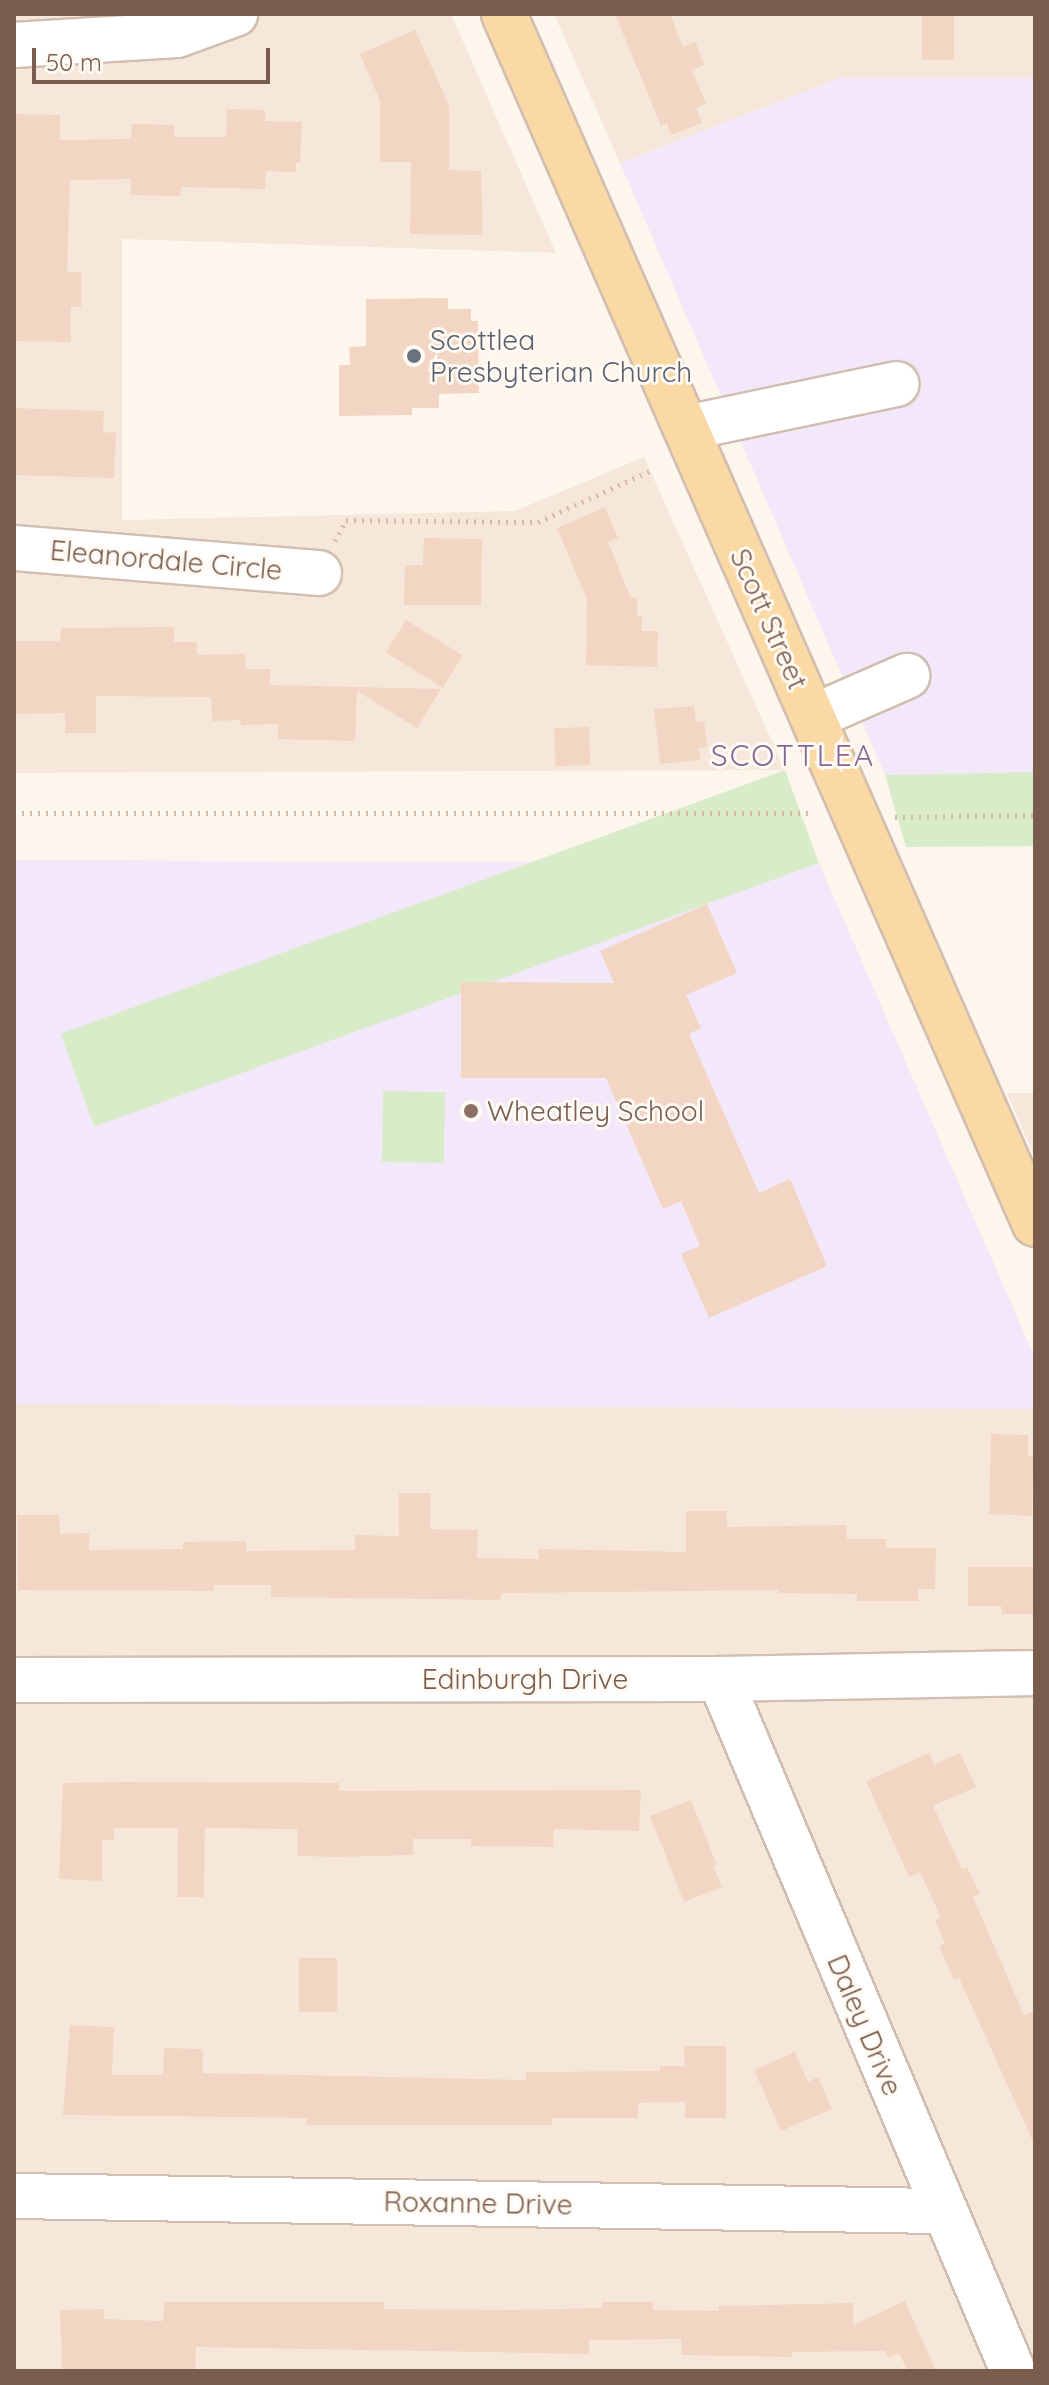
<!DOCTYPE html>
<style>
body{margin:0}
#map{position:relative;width:1049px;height:2385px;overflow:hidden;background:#fdf6ec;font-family:Quicksand,sans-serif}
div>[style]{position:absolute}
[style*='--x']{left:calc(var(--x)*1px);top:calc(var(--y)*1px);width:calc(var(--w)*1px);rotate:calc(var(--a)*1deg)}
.residential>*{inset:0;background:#f5e8da;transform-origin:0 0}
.education>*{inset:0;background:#f3e8fa}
.green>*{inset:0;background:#d8ecc9;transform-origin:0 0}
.building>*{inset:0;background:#f3d5c3;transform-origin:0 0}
.path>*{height:5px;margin-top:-2.5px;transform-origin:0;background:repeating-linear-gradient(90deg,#d9b8a5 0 2px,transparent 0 8px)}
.roads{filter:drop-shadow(2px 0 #d1beb0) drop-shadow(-2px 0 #d1beb0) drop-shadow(0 2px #d1beb0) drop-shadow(0 -2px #d1beb0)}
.minor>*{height:44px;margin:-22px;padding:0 22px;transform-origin:22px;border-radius:22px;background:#fff}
.major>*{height:44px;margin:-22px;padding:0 22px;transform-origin:22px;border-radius:22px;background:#fbd9a5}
.dots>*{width:22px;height:22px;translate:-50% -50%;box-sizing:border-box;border:4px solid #fffaf3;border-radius:50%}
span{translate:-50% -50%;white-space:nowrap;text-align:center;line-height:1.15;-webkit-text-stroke:6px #fffaf3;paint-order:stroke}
.worship-label{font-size:28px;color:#5b616d}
.left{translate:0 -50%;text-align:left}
.street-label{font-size:28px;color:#7a5c4d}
.education-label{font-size:28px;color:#785e54}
.neighbourhood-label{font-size:30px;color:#846695;letter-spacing:2px}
.frame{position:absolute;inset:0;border:16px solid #7a5c4d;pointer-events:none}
.scale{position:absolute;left:32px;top:48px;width:238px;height:36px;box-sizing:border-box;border:4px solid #7a5c4d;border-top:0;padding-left:10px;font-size:24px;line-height:28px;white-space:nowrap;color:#7a5c4d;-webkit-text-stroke:6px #fffaf3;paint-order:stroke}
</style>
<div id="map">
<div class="residential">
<i style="clip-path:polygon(14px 14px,451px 14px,556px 253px,122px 239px,122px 520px,515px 511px,644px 457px,785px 770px,14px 773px)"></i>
<i style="clip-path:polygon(554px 14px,1035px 14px,1035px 78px,840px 78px,620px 163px)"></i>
<i style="clip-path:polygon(1007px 1093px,1035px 1093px,1035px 1158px)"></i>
<i style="left:14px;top:1404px;width:1021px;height:967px"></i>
</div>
<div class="education">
<i style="clip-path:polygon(840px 78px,1035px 78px,1035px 772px,885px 775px,620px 163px)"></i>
<i style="clip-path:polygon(14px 860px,819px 863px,1035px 1358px,1035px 1409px,14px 1404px)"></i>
</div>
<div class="green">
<i style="left:785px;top:770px;width:99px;height:771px;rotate:70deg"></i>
<i style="clip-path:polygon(1035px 772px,1035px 846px,906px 847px,885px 775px)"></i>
<i style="left:383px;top:1091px;width:62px;height:71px;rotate:1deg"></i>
</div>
<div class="building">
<i style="clip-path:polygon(615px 14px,670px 14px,683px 47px,695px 42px,705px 65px,692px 70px,706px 104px,696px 108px,702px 123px,671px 135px,667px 123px,661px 126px)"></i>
<i style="left:922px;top:14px;width:32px;height:46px"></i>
<i style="clip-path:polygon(415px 30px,449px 105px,449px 170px,481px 171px,483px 235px,410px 234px,411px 162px,380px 162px,380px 101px,360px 54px)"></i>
<i style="clip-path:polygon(227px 109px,265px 110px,265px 121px,302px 122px,300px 163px,296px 163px,296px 172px,266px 171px,265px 189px,181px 187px,180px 196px,131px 195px,131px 179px,70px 180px,67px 272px,81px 272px,81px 307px,71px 307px,71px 342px,14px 341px,14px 114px,60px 115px,60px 140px,131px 139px,132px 124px,174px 125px,174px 137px,226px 137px)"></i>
<i style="clip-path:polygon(448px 298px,448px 309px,471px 309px,471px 321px,478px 321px,479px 393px,439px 394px,439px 408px,412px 408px,412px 415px,339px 416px,339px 365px,350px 365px,349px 347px,366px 346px,366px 299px)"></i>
<i style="clip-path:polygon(14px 408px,104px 411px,103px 432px,116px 433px,114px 478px,14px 475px)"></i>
<i style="clip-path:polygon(605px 507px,618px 538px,608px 542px,631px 598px,637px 598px,637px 616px,642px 616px,642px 631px,658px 631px,657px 667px,586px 665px,587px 599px,557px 528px)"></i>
<i style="clip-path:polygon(424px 538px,482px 539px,481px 605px,404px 605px,405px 565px,423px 565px)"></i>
<i style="left:406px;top:620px;width:67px;height:38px;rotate:32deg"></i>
<i style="clip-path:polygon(174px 627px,174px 642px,197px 642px,197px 655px,245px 654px,246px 669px,270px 669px,270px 685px,441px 689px,417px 728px,357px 691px,355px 741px,278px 739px,278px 724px,240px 725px,241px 720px,212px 721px,211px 697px,96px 696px,96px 733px,65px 733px,65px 713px,14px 714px,14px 641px,60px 641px,61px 628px)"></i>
<i style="clip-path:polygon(694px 706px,696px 722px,704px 721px,707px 747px,699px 748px,700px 760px,660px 764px,654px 709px)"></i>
<i style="left:589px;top:727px;width:38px;height:35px;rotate:88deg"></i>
<i style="clip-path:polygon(707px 904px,737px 973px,686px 995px,701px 1028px,689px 1034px,759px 1193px,790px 1179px,827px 1266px,709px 1318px,681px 1254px,700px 1246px,681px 1201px,663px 1209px,606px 1078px,461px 1078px,461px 982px,614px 983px,600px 951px)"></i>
<i style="clip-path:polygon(991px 1434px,1028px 1435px,1028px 1455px,1033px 1456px,1032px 1516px,989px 1514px)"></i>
<i style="clip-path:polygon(399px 1493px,431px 1493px,430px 1529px,478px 1530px,477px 1558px,539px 1559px,538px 1549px,686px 1552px,686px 1511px,727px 1511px,727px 1527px,847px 1525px,847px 1539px,886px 1539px,886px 1548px,936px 1548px,935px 1589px,918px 1589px,918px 1601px,857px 1601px,857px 1594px,778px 1593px,778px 1590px,501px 1593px,501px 1600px,271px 1597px,271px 1585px,214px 1585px,214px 1591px,18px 1590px,17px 1515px,59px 1515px,60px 1534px,89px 1533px,89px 1550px,183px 1549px,183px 1542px,246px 1541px,246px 1551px,355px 1550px,355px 1535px,399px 1536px)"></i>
<i style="clip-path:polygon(968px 1567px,1035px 1567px,1035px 1614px,1002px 1614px,1001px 1606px,968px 1606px)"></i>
<i style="clip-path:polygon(929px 1753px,934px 1764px,960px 1753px,976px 1787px,933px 1806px,962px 1869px,967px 1867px,980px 1894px,973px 1897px,1024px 2015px,1035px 2011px,1035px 2146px,959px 1978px,954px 1980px,939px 1946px,945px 1943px,935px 1920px,941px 1918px,920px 1872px,909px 1877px,866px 1781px)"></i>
<i style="clip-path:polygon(124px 1782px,339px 1783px,339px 1791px,641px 1790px,639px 1831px,554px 1829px,553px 1847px,471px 1846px,471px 1839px,413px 1839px,413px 1855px,338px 1857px,297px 1856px,297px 1829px,205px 1828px,204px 1897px,177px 1897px,178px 1828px,114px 1828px,114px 1840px,102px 1840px,102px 1881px,59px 1879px,63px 1783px)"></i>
<i style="clip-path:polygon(691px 1800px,717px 1865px,713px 1866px,722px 1887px,684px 1902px,650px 1816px)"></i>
<i style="left:299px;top:1958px;width:38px;height:54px"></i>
<i style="clip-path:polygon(70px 2025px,114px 2027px,112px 2075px,163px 2075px,164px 2048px,203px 2049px,203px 2073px,526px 2080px,526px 2072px,660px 2071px,660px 2066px,685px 2066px,684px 2046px,726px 2046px,726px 2118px,685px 2118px,685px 2102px,638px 2103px,638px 2118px,552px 2118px,552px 2125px,306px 2125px,307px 2118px,63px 2115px)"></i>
<i style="clip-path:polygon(795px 2052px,808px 2082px,818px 2077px,832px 2109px,781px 2131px,754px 2070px)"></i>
<i style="clip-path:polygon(905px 2301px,936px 2371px,908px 2371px,899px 2353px,888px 2358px,885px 2351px,792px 2352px,792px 2357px,681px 2355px,681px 2339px,589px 2340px,589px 2354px,196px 2347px,195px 2371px,62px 2371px,60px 2310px,104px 2309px,104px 2319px,163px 2321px,164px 2302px,384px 2302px,384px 2309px,514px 2310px,602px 2308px,602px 2302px,653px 2302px,653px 2310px,719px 2311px,719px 2306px,853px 2303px,853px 2325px)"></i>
</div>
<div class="path">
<i style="--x:335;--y:541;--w:24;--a:-62"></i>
<i style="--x:346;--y:520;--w:192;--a:0.6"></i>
<i style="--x:538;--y:522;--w:123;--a:-24.5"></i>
<i style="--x:14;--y:813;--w:799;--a:0"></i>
<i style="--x:895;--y:817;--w:140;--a:-0.8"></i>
</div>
<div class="roads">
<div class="minor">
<i style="--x:14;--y:45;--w:163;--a:-3.5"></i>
<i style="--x:177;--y:35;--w:62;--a:-19.9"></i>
<i style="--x:686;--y:428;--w:215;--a:-11.8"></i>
<i style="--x:14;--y:548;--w:306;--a:4.7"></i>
<i style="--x:813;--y:717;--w:103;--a:-23.6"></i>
<i style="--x:720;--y:1679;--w:751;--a:67.05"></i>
<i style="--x:14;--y:1680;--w:706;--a:-0.08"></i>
<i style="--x:720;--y:1679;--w:315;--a:-1.1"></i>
<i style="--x:14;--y:2196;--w:929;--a:0.93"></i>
</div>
<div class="major">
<i style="--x:504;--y:14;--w:1321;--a:66.31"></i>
</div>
</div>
<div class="dots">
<i style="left:414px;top:356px;background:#6b7280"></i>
<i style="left:471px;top:1111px;background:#8d6e63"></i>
</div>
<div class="worship-label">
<span class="left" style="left:430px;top:356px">Scottlea<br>Presbyterian Church</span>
</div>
<div class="street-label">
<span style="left:166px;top:560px;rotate:5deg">Eleanordale Circle</span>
<span style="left:769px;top:619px;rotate:66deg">Scott Street</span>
<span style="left:525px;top:1679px">Edinburgh Drive</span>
<span style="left:865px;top:2025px;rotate:67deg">Daley Drive</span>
<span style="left:478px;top:2203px;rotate:1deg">Roxanne Drive</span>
</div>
<div class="education-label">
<span class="left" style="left:487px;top:1111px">Wheatley School</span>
</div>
<div class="neighbourhood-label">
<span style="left:793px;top:755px">SCOTTLEA</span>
</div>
<div class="frame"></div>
<div class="scale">50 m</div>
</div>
